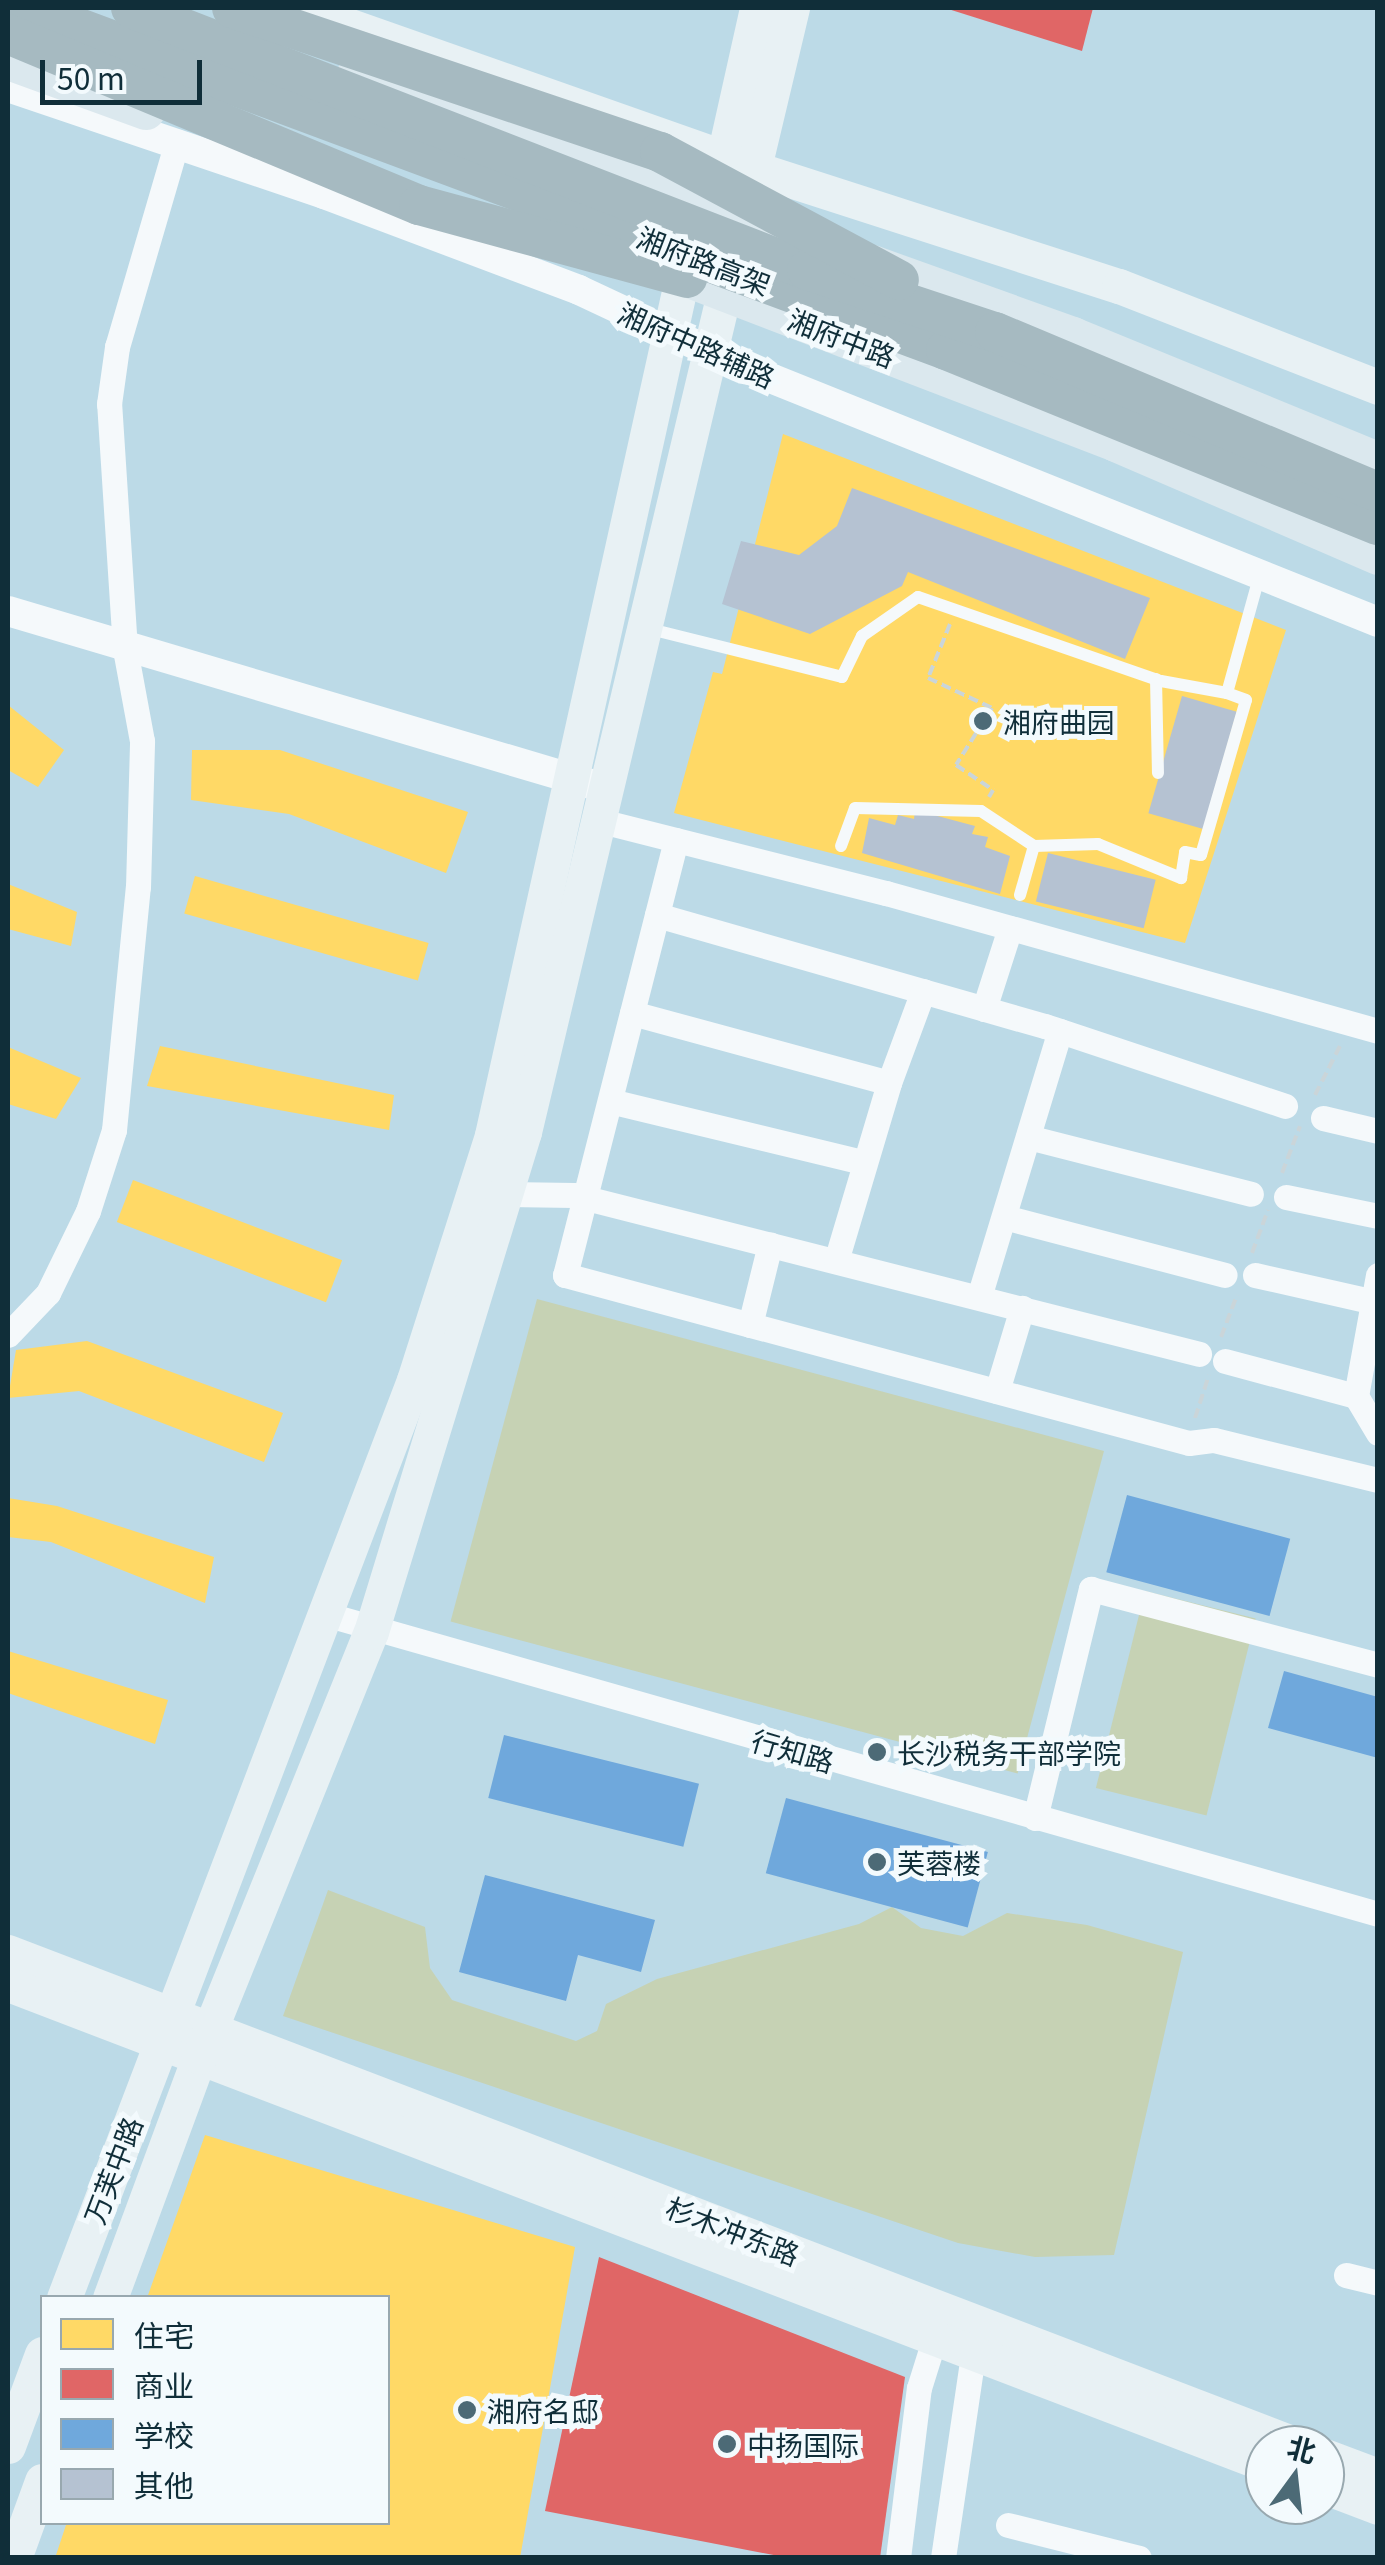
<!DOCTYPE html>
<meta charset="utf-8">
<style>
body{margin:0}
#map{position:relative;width:1385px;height:2565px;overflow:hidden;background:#bcdae7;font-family:Georgia,"Noto Sans SC",serif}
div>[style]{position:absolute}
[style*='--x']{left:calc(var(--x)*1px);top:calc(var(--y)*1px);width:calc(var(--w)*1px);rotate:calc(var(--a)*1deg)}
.green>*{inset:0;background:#c6d2b4;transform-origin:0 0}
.homes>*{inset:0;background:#ffd966;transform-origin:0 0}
.shops>*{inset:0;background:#e06666}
.schools>*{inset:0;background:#6fa8dc;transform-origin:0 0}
.building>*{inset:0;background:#b5c2d2;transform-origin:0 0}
.path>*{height:4px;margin-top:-2px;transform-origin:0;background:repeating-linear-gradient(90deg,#cad5d9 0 10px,transparent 0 15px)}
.service>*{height:12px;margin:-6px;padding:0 6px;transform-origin:6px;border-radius:6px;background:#f5f9fb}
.minor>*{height:25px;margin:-12.5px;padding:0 12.5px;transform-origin:12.5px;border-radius:12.5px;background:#f5f9fb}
.tertiary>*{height:30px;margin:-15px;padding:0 15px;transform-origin:15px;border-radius:15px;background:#f5f9fb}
.secondary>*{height:35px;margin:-17.5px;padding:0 17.5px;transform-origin:17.5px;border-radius:17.5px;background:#e8f1f4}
.primary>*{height:38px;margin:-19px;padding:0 19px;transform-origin:19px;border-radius:19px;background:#dbe8ee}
.trunk>*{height:40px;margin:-20px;padding:0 20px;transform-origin:20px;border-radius:20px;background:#a6bac1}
.dots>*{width:28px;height:28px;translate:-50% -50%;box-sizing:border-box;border:5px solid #f3fafd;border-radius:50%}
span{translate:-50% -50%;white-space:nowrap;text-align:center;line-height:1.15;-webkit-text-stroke:10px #f3fafd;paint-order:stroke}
.street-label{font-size:28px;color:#102e39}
.poi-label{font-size:28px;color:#102e39}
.left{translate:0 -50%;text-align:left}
.frame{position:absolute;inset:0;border:10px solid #102e39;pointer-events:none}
.legend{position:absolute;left:40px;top:2295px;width:350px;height:230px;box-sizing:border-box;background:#f3fafd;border:2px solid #98a8af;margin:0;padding:12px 18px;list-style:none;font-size:30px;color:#102e39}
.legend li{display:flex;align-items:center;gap:20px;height:50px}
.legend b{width:50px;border:2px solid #98a8af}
.north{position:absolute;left:1245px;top:2425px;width:100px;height:100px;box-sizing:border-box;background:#f3fafd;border:2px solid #98a8af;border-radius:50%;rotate:15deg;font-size:28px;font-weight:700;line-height:40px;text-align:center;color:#102e39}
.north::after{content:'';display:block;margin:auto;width:35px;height:45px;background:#4c6a76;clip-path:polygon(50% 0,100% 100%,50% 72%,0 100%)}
.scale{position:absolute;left:40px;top:60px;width:162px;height:45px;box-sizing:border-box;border:5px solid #102e39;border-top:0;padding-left:12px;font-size:30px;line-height:35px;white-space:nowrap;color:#102e39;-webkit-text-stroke:8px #f3fafd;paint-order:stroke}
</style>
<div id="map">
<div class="green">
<i style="left:537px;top:1299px;width:587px;height:334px;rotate:15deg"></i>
<i style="left:1145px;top:1591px;width:114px;height:203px;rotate:14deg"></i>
<i style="clip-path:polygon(328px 1890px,425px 1927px,430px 1968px,452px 2000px,576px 2041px,597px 2031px,606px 2004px,657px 1979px,859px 1924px,892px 1907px,921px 1928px,963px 1936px,1007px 1913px,1087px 1925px,1183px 1952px,1114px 2255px,1035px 2257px,958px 2243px,283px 2016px)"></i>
</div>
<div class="homes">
<i style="clip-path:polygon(783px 434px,1286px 630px,1185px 943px,674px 813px,713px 672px,722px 674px)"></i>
<i style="clip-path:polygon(8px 705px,64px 750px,38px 787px,8px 770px)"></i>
<i style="clip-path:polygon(192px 750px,280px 750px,468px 812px,446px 873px,289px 814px,191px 800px)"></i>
<i style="left:195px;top:876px;width:243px;height:39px;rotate:16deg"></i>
<i style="clip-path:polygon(8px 884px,77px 912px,71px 946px,8px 929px)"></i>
<i style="clip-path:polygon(160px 1046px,394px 1095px,389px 1130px,147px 1086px)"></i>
<i style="clip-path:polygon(8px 1047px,81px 1078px,56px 1119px,8px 1104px)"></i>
<i style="left:133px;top:1180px;width:224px;height:45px;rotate:21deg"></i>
<i style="clip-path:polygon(87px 1341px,283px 1413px,264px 1462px,79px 1391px,8px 1398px,16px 1350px)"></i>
<i style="clip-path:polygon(8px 1498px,57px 1506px,214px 1557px,205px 1603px,51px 1542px,8px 1537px)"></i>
<i style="clip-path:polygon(8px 1651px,168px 1700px,155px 1744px,8px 1693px)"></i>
<i style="clip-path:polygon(205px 2135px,575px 2247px,520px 2558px,55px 2558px,67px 2522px,388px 2522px,388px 2298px,147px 2298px)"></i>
</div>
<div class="shops">
<i style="clip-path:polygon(945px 8px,1093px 8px,1082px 51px)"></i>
<i style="clip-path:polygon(599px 2257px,905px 2377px,880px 2558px,789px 2558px,545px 2511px)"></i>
</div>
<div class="schools">
<i style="left:1127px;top:1495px;width:169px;height:80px;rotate:15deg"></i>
<i style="clip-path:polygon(1284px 1671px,1378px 1697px,1378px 1758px,1268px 1728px)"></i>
<i style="left:504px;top:1735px;width:201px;height:65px;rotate:14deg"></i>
<i style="left:786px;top:1798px;width:209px;height:78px;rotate:15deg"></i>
<i style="clip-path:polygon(485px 1875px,655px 1920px,641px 1972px,578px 1955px,566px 2001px,459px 1972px)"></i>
</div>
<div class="building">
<i style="clip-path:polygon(852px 488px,1150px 598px,1125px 659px,908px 572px,902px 586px,810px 634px,722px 604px,741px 541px,799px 555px,837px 526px)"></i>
<i style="left:1182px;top:696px;width:57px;height:122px;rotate:16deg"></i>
<i style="clip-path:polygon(915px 810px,975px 826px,972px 834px,988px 837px,985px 847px,1010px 856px,1000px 894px,862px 853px,869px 818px,895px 825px,898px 815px,914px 819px)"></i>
<i style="left:1048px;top:853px;width:111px;height:50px;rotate:14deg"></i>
</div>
<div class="path">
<i style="--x:950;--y:624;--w:58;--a:112.2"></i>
<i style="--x:928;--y:678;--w:71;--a:25.1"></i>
<i style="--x:992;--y:708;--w:67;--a:122.3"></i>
<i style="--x:956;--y:765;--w:45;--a:34"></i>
<i style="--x:993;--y:790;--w:8;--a:120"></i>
<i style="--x:1315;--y:1095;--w:55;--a:-63"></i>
<i style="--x:1282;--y:1173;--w:50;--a:-69"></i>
<i style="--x:1252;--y:1253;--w:46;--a:-69.6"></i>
<i style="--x:1221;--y:1337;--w:45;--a:-69.1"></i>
<i style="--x:1195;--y:1418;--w:45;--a:-72"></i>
</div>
<div class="service">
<i style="--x:646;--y:628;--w:202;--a:14"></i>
<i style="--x:842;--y:677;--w:46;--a:-64"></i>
<i style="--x:862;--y:636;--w:68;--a:-34.9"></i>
<i style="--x:918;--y:597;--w:257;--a:19.1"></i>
<i style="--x:1161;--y:681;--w:67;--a:10.3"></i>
<i style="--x:1227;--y:693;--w:123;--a:-74.5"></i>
<i style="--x:1156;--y:679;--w:94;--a:88.8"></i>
<i style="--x:841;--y:846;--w:40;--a:-69.8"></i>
<i style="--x:855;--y:808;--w:126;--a:1.4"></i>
<i style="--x:981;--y:811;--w:64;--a:33.4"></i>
<i style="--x:1034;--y:846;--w:64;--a:-1.8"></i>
<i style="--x:1098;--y:844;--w:90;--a:22.3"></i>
<i style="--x:1181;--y:878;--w:26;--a:-81"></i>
<i style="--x:1185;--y:852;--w:16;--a:11"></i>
<i style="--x:1201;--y:855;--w:161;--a:-73.8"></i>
<i style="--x:1246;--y:700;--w:20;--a:-160"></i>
<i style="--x:1020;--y:895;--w:51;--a:-74.1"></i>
</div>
<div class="minor">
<i style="--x:597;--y:820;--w:298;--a:14.2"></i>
<i style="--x:886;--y:893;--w:511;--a:15.67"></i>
<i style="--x:676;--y:840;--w:449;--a:104.3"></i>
<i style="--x:565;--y:1275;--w:646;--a:15.07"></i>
<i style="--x:1189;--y:1443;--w:25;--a:-7"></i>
<i style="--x:1214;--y:1440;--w:169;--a:13.7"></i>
<i style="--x:657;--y:915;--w:404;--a:16"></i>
<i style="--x:1045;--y:1026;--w:253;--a:18.4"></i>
<i style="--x:984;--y:1009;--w:85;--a:-72.2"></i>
<i style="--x:632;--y:1013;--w:266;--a:15.2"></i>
<i style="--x:889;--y:1083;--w:98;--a:-69.7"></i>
<i style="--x:610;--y:1101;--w:259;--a:13.6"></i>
<i style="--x:1323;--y:1118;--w:57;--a:13.3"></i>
<i style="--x:1028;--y:1137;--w:230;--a:14.3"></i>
<i style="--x:505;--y:1194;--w:69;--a:0.8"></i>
<i style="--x:574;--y:1195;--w:645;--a:14.27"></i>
<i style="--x:1286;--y:1197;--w:94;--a:11.7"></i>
<i style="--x:1004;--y:1217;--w:228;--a:14.7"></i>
<i style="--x:836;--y:1261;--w:186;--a:-73.4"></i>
<i style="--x:1255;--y:1275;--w:118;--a:12.7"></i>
<i style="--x:1378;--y:1275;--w:123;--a:100.3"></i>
<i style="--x:1356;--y:1396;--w:43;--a:59.3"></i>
<i style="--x:979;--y:1297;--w:278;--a:-73.1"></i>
<i style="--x:750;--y:1325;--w:83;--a:-76.1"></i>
<i style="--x:8;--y:1335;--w:58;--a:-46.4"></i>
<i style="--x:48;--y:1293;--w:91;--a:-64"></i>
<i style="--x:88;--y:1211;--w:85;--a:-72.2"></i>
<i style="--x:114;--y:1130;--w:244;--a:-84.4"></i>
<i style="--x:138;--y:887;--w:146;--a:-88.4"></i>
<i style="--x:142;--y:741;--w:94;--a:-100.5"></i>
<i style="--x:125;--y:649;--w:246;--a:-93.7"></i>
<i style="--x:109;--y:404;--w:58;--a:-82"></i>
<i style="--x:117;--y:347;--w:214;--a:-73.7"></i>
<i style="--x:1225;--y:1361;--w:136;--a:15"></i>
<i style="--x:997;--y:1391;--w:87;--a:-73.2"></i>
<i style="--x:325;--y:1614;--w:1095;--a:15.9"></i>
<i style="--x:1035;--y:1818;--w:236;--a:-76.3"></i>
<i style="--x:1091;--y:1589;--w:297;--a:14.8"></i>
<i style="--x:1346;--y:2275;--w:33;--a:14"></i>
<i style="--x:1008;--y:2525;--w:135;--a:14.1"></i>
<i style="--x:898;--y:2558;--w:171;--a:-83"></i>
<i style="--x:919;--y:2388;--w:67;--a:-72.6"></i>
<i style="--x:943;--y:2558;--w:220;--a:-81.6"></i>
</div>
<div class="tertiary">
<i style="--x:8;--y:87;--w:334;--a:18.7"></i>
<i style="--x:324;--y:194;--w:272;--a:20.6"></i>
<i style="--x:579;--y:290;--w:187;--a:25.1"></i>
<i style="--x:748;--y:369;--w:679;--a:21.88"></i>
<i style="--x:8;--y:611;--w:611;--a:16.54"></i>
</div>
<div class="secondary">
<i style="--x:299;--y:8;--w:485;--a:19.4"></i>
<i style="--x:756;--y:169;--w:381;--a:17.9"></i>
<i style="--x:1119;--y:286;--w:278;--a:21.3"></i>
<i style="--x:697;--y:200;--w:52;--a:-58.5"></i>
<i style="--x:724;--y:156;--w:152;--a:-77.4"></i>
<i style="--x:8;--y:1952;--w:1380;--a:20.93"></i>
<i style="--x:8;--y:1984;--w:1346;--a:20.9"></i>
<i style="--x:64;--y:2298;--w:982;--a:-69.13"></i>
<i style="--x:414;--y:1380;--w:257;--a:-72.3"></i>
<i style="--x:492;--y:1135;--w:905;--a:-77.5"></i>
<i style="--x:110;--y:2298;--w:257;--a:-69.7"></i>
<i style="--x:199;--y:2057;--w:458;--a:-68"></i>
<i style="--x:371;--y:1632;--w:523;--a:-72.99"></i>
<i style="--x:524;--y:1132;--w:1156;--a:-76.59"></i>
<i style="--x:8;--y:2446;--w:98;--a:-69.7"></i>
<i style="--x:1325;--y:2456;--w:57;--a:20.7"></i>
<i style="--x:1325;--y:2487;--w:57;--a:20.7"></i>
<i style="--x:14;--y:2558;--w:82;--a:-70"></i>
</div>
<div class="primary">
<i style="--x:8;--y:61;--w:147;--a:19.9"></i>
<i style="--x:356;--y:74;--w:460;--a:20.4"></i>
<i style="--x:872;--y:264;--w:214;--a:19.7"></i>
<i style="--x:1073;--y:336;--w:330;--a:22.3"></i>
<i style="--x:658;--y:267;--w:491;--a:21"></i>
<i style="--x:1116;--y:443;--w:285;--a:23.3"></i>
</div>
<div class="trunk">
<i style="--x:25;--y:8;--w:982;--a:20.37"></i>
<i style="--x:946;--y:350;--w:466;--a:22.1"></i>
<i style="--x:131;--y:8;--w:725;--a:21.19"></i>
<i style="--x:807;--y:270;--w:198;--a:18.3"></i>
<i style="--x:995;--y:332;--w:415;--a:22.7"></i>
<i style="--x:232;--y:8;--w:452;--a:18.6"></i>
<i style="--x:660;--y:152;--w:271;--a:28.2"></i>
<i style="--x:8;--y:34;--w:445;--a:22.6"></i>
<i style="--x:419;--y:205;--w:278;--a:15.2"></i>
</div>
<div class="dots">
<i style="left:983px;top:721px;background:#4c6a76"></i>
<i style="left:877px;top:1752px;background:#4c6a76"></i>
<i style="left:877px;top:1862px;background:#4c6a76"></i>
<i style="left:467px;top:2410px;background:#4c6a76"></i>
<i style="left:727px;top:2444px;background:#4c6a76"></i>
</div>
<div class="street-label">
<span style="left:704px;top:260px;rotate:21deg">湘府路高架</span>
<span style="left:842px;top:337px;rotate:21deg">湘府中路</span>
<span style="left:697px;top:344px;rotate:24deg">湘府中路辅路</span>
<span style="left:793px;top:1750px;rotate:16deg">行知路</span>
<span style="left:112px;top:2170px;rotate:-69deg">万芙中路</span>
<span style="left:733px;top:2230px;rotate:21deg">杉木冲东路</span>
</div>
<div class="poi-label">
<span class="left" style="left:1003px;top:721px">湘府曲园</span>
<span class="left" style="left:897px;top:1752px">长沙税务干部学院</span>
<span class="left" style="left:897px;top:1862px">芙蓉楼</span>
<span class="left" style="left:487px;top:2410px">湘府名邸</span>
<span class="left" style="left:747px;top:2444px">中扬国际</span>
</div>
<div class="frame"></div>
<ul class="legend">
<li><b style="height:28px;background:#ffd966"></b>住宅</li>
<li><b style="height:28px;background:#e06666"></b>商业</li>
<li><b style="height:28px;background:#6fa8dc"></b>学校</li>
<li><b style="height:28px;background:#b5c2d2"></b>其他</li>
</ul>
<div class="north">北</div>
<div class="scale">50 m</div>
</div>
